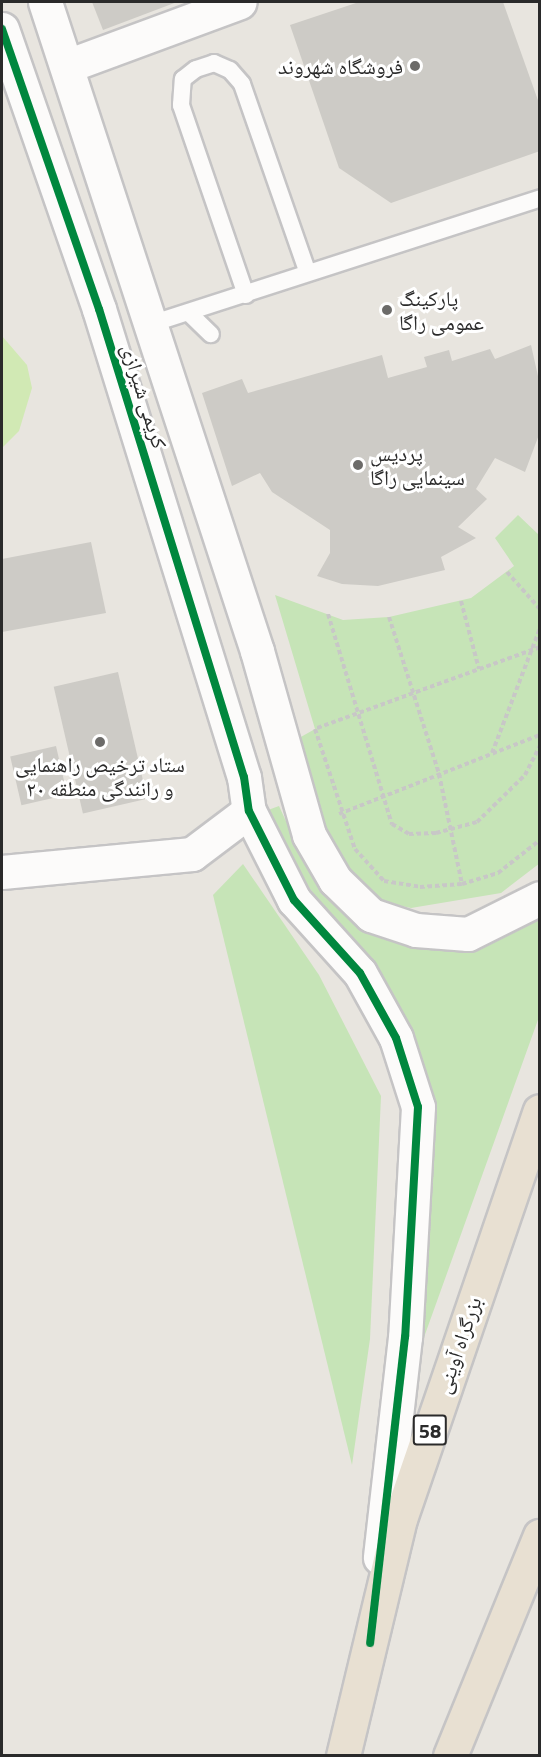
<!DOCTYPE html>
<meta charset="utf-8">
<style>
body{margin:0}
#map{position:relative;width:541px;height:1757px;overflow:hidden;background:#e8e5df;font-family:"Titillium Web","Noto Naskh Arabic",sans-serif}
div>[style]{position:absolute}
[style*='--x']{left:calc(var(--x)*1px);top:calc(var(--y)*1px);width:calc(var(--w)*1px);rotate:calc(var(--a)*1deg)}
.green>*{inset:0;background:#c6e4b7}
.pitch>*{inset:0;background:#d1e9b4}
.building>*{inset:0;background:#cdcbc6;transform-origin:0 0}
.path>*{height:4px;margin-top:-2px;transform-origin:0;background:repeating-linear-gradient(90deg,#c8c7c7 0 4.5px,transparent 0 7.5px)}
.roads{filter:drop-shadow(2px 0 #c5c4c5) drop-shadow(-2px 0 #c5c4c5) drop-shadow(0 2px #c5c4c5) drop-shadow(0 -2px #c5c4c5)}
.service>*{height:16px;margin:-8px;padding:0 8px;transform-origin:8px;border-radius:8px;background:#fcfbfa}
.minor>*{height:33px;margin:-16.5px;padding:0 16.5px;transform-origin:16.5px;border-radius:16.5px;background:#fcfbfa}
.tertiary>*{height:33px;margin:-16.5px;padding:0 16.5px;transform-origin:16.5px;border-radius:16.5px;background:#fcfbfa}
.trunk>*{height:33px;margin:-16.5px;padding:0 16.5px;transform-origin:16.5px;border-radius:16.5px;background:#e8e0d2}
.cycleway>*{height:8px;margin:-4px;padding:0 4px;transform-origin:4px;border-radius:4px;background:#00873e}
.dots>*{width:16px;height:16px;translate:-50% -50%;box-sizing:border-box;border:3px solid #fff;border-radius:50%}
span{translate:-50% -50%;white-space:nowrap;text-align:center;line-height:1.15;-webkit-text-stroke:6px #fff;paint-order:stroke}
.shield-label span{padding:2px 4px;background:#fff;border:2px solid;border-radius:4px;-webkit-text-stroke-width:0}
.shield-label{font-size:20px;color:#2a2a2a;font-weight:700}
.poi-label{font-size:21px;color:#2a2a2a}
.right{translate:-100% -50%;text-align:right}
.left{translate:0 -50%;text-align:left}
.street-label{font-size:21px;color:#2a2a2a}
.frame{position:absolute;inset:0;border:3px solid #2a2a2a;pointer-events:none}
</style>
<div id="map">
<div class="green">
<i style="clip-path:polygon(518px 515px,539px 535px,540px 863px,501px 893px,411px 908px,379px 901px,334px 851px,317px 809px,299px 738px,315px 729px,275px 595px,343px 620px,389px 617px,471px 598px,514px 566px,495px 538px)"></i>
<i style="clip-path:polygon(279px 806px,308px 869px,330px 899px,375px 934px,413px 947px,448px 948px,539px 913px,539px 1017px,418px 1354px,416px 1047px,391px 994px,287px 859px,268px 810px)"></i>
<i style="clip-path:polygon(243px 864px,319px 975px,381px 1096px,370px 1339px,352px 1465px,213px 895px)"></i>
</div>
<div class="pitch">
<i style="clip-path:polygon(2px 336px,27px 365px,32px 388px,19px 431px,2px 448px)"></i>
</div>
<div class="building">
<i style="clip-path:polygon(92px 2px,177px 2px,103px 30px)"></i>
<i style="clip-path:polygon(359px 2px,503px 2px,540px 106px,540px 151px,391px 203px,339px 168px,290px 25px)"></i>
<i style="clip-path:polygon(531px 345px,540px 385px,540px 432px,525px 472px,495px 458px,476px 489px,487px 499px,458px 527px,476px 538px,441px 557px,445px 570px,378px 586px,342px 584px,317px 576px,330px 553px,330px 530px,272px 492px,260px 473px,232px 486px,202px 393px,242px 379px,248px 393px,382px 355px,388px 378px,427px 367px,424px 357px,449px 350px,452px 361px,490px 349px,495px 359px)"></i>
<i style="clip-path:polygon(91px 542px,106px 613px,2px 632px,2px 559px)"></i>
<i style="left:118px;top:672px;width:130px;height:66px;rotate:77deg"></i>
<i style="left:56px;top:746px;width:50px;height:47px;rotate:77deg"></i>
</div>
<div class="path">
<i style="--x:507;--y:572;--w:50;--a:48.3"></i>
<i style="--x:461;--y:601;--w:70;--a:75.2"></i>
<i style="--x:328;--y:614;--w:220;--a:73.1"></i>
<i style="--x:392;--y:824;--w:20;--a:30"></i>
<i style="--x:409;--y:834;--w:27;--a:-2"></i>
<i style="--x:436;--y:833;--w:42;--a:-15"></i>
<i style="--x:477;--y:822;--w:67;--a:-44.4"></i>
<i style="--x:525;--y:775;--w:33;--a:-63"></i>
<i style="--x:389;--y:617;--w:165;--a:72.3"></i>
<i style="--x:439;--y:774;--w:112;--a:78.2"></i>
<i style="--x:540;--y:647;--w:239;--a:160"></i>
<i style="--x:315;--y:729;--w:126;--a:71.6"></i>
<i style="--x:355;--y:849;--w:43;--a:47.8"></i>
<i style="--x:384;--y:881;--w:36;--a:9"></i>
<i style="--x:420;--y:887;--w:42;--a:-4.1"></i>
<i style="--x:462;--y:884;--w:38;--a:-17"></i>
<i style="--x:498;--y:873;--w:53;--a:-38.2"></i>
<i style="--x:492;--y:753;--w:134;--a:-69"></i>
<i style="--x:339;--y:814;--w:216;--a:-21.5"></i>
</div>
<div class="roads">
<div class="service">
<i style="--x:246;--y:295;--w:201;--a:-108.9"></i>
<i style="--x:181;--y:105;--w:26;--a:-86"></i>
<i style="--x:183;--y:79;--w:16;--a:-38"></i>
<i style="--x:196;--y:69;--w:19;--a:-18"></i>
<i style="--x:214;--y:63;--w:17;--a:24"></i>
<i style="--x:230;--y:70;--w:18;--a:49"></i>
<i style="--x:242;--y:84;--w:198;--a:70.8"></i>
<i style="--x:190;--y:314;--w:29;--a:44"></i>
<i style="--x:151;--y:324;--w:409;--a:-17.9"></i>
</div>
<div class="minor">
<i style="--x:67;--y:66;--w:184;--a:-20.3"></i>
<i style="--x:2;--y:872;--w:191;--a:-5.4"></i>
<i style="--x:192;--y:854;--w:71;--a:-37"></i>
</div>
<div class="tertiary">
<i style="--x:45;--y:2;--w:683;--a:71.91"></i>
<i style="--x:257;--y:651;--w:191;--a:74.2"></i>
<i style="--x:309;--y:835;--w:52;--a:60"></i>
<i style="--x:335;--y:880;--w:50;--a:44.2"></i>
<i style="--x:371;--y:915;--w:47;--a:18.4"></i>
<i style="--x:416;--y:930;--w:52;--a:4.4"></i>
<i style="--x:468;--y:934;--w:80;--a:-26.6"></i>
<i style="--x:2;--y:29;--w:296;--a:70.9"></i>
<i style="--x:99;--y:309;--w:490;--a:72.8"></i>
<i style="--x:244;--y:777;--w:34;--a:82"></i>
<i style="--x:249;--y:811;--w:100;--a:63.2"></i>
<i style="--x:294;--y:900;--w:98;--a:47.9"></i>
<i style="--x:360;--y:973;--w:74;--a:61"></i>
<i style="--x:396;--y:1038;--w:72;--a:72.3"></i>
<i style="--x:418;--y:1107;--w:230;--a:93.2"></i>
<i style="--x:405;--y:1337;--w:222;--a:96.5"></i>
</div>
<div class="trunk">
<i style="--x:343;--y:1756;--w:244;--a:-76.5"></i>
<i style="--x:400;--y:1519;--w:431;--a:-71.1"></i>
<i style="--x:450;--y:1756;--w:238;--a:-67.8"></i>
</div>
</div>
<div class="cycleway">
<i style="--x:2;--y:29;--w:296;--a:70.9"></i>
<i style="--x:99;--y:309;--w:490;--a:72.8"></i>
<i style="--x:244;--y:777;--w:34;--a:82"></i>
<i style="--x:249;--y:811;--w:100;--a:63.2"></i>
<i style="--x:294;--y:900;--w:98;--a:47.9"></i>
<i style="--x:360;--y:973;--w:74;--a:61"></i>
<i style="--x:396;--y:1038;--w:72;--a:72.3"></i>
<i style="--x:418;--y:1107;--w:230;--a:93.2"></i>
<i style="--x:405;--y:1337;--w:308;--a:96.5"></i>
</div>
<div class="dots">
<i style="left:415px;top:66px;background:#6c6b69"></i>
<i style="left:387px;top:310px;background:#6c6b69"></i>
<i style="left:358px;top:465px;background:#6c6b69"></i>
<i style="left:100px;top:742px;background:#6c6b69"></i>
</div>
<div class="shield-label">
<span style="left:430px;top:1430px">58</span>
</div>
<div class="poi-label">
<span class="right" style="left:403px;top:66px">فروشگاه شهروند</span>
<span class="left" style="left:399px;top:310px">پارکینگ<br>عمومی راگا</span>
<span class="left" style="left:370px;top:465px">پردیس<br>سینمایی راگا</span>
<span style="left:100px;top:776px">ستاد ترخیص راهنمایی<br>و رانندگی منطقه ۲۰</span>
</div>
<div class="street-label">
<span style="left:145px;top:396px;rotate:73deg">کریمی شیرازی</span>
<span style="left:458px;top:1345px;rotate:-71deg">بزرگراه آوینی</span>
</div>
<div class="frame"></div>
</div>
